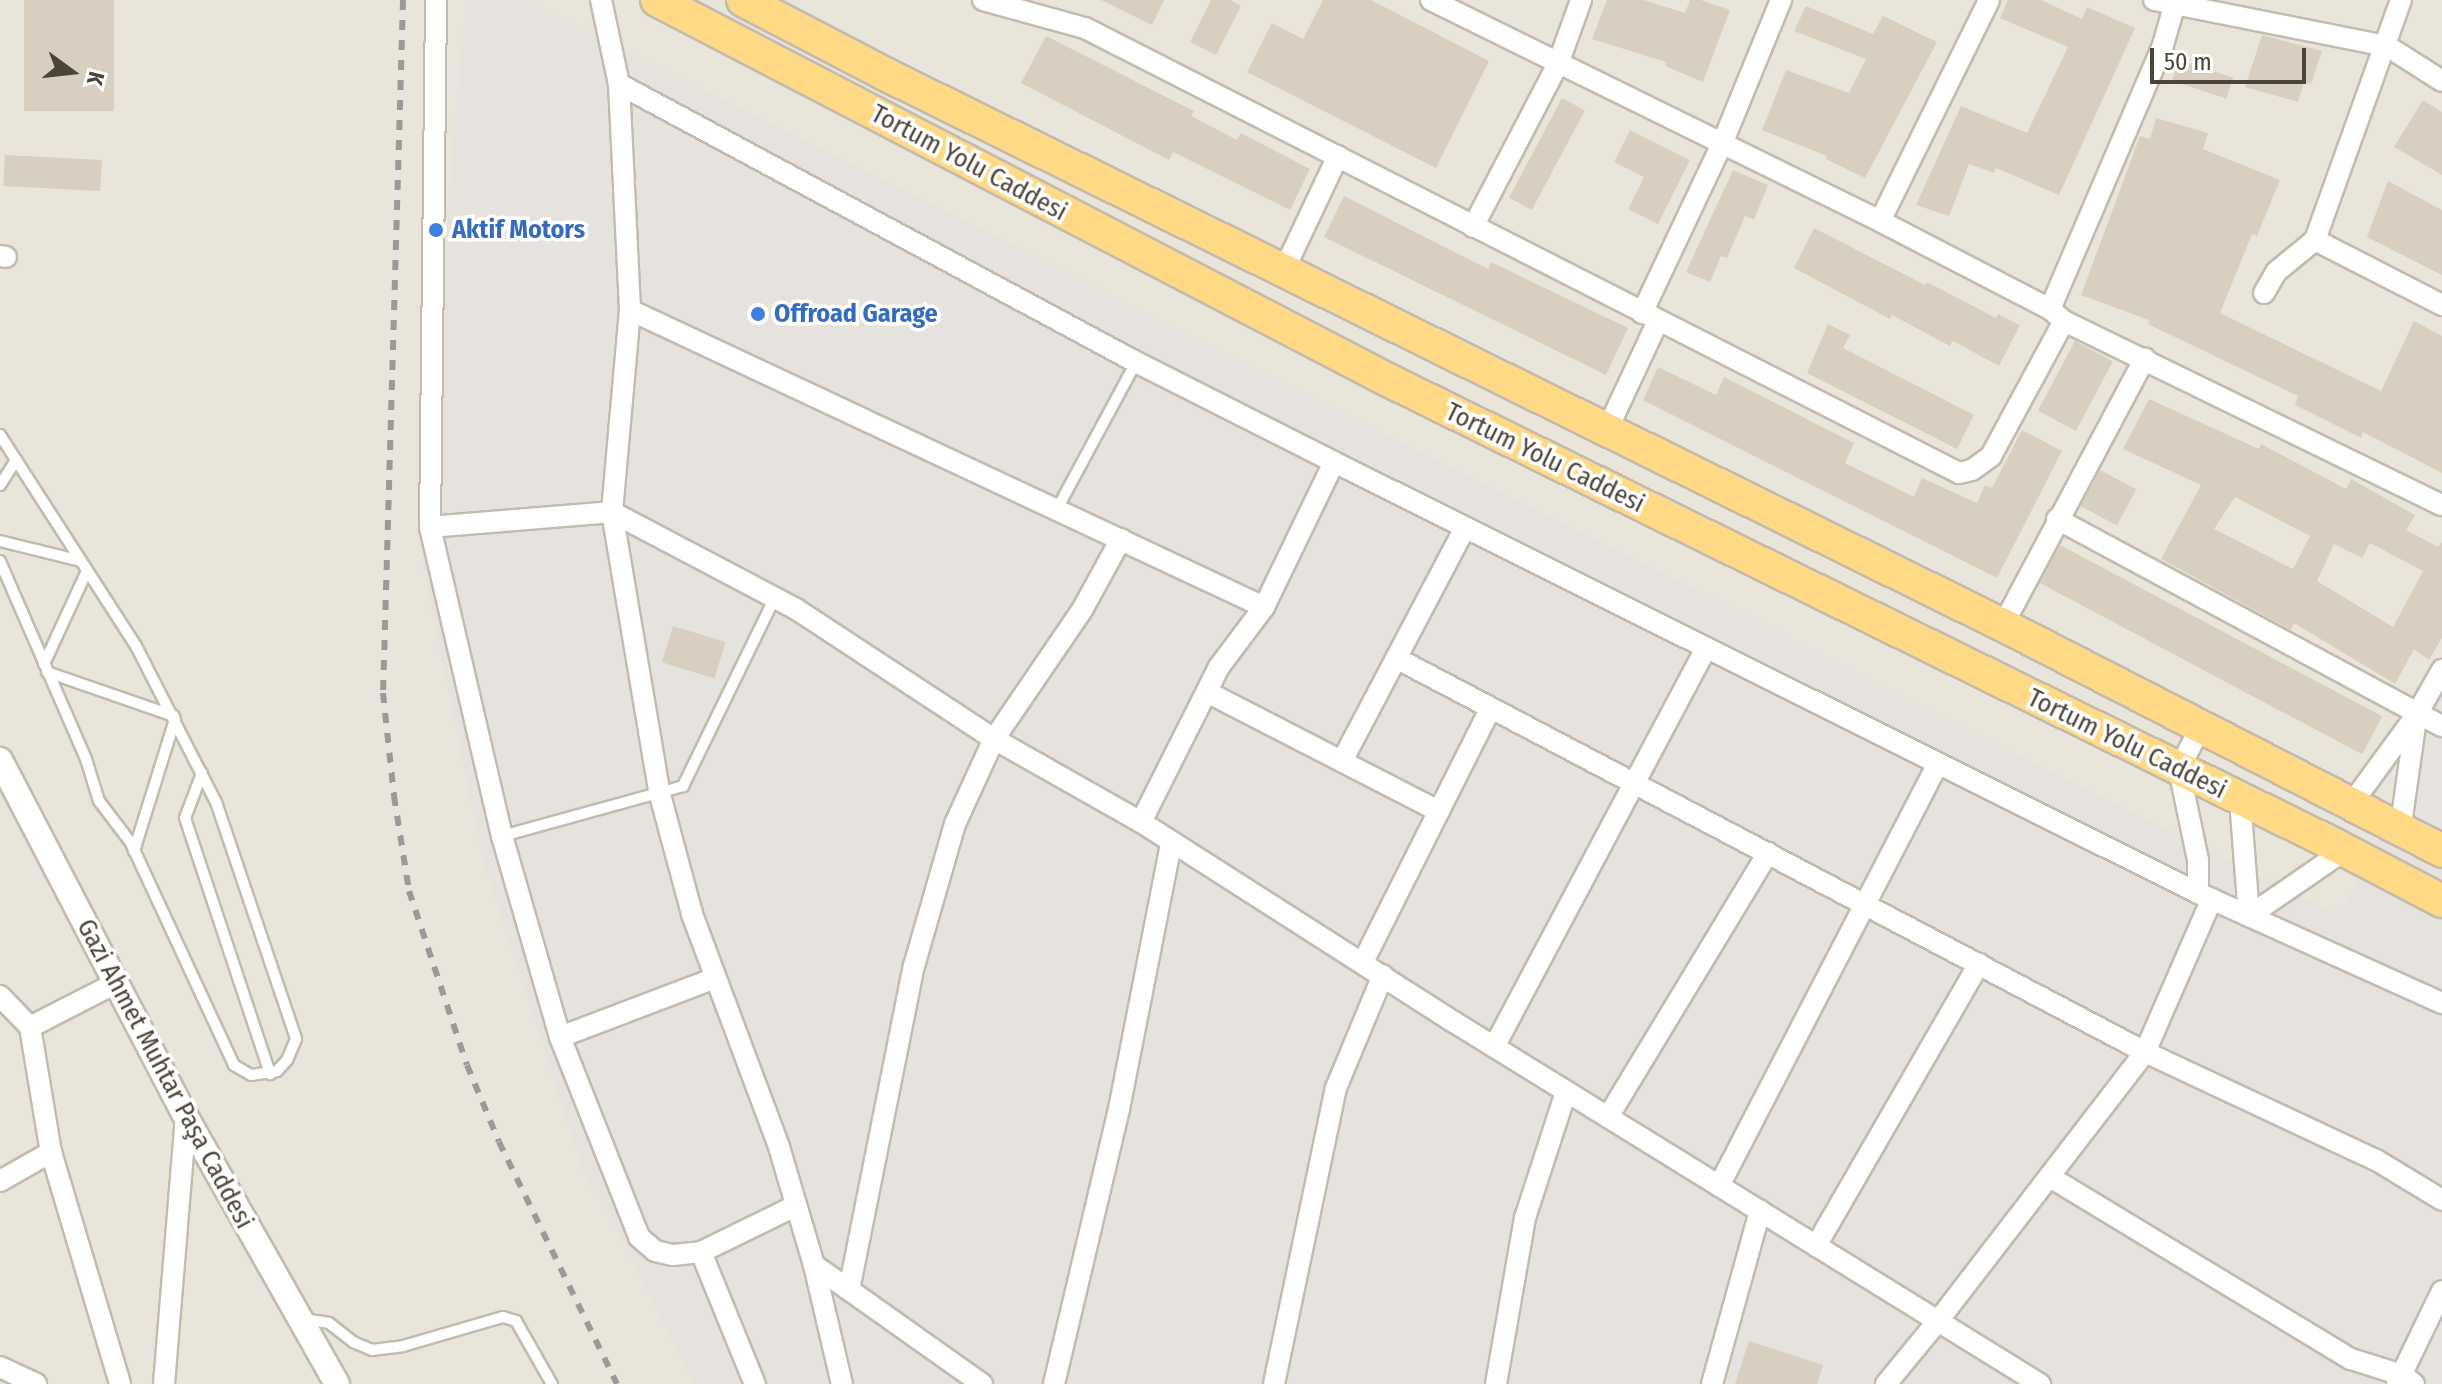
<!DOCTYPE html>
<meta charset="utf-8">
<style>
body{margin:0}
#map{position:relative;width:2442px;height:1384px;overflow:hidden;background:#f6f3ec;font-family:"Fira Sans Condensed",sans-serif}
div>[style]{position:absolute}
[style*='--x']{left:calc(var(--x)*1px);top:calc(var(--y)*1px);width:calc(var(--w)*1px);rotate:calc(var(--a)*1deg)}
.residential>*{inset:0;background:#eae5da;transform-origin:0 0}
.industrial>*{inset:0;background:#e6e2dd}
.building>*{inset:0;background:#d8cfc1;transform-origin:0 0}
.roads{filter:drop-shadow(2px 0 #c2bbae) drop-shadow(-2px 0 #c2bbae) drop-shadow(0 2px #c2bbae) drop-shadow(0 -2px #c2bbae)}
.service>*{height:10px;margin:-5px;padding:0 5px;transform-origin:5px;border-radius:5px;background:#fff}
.minor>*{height:20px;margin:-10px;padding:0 10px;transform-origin:10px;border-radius:10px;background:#fff}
.tertiary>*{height:24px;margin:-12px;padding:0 12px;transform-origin:12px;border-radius:12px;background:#fff}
.trunk>*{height:32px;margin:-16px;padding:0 16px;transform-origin:16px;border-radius:16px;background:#ffd985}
.rail>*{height:6px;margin-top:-3px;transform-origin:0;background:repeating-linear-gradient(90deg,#9a9a9a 0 10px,transparent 0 20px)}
.dots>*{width:22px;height:22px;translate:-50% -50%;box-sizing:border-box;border:4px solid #fff;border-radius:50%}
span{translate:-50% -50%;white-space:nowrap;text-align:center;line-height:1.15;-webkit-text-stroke:7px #fff;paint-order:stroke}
.street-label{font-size:26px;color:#4b4439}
.shop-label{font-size:26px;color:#366cbe;font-weight:700}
.left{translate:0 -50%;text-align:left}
.north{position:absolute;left:32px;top:32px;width:80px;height:80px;-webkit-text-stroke:6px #fff;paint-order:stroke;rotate:105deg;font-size:22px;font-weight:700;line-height:32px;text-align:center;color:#4b4439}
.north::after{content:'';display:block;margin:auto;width:28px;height:36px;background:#4b4439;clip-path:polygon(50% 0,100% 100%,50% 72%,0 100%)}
.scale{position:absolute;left:2150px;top:48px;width:156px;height:36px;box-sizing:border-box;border:4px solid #4b4439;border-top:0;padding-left:10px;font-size:24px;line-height:28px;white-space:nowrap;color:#4b4439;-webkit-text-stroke:6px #fff;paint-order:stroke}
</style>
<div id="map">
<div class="residential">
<i style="left:0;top:0;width:2442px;height:1384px"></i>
</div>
<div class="industrial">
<i style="clip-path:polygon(466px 0,528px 0,2340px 917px,2387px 825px,2417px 714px,2442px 670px,2442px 1384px,695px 1384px,581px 1164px,482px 856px,419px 545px)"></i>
</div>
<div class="building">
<i style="left:24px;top:0;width:90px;height:111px"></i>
<i style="clip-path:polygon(1101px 0,1164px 0,1152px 25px)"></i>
<i style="clip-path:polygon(1211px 0,1230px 0,1241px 6px,1216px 55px,1190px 42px)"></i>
<i style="clip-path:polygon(1323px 0,1371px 0,1489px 61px,1436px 168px,1247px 72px,1272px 23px,1303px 39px)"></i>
<i style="clip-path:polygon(1607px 0,1644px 0,1685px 13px,1690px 0,1701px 0,1730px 10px,1703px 82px,1665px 66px,1666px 62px,1592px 39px)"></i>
<i style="clip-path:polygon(2008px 0,2041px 0,2082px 19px,2087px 7px,2135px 28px,2059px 195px,1996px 168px,1994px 173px,1969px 164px,1949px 216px,1916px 205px,1961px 106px,2027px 133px,2068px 47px,2000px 18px)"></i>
<i style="clip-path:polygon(1806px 6px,1873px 34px,1883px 16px,1937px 42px,1865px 178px,1826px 159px,1827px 156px,1762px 130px,1786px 70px,1849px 93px,1866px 59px,1794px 31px)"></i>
<i style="clip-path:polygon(2262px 35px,2322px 51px,2311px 84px,2304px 82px,2298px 102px,2245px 87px)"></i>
<i style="clip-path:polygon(1046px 36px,1194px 111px,1191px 116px,1237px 140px,1241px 133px,1310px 169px,1290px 210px,1173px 152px,1169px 160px,1021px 83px)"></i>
<i style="left:2179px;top:60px;width:57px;height:22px;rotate:18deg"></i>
<i style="left:1562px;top:98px;width:26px;height:113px;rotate:28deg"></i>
<i style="clip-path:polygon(2423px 100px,2442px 112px,2442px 175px,2394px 147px)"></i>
<i style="clip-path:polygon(2156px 118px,2208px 133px,2203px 149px,2280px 180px,2257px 236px,2252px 234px,2220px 313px,2381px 391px,2414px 321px,2442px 336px,2442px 473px,2363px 432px,2361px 438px,2295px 405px,2298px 396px,2148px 324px,2149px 320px,2081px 295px,2140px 136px,2150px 139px)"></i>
<i style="clip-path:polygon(1630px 130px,1690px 160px,1658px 224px,1628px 209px,1644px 177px,1614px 162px)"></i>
<i style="left:5px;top:155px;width:97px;height:31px;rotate:3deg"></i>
<i style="clip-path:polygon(1733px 170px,1768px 185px,1754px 220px,1745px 216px,1727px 258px,1721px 256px,1710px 282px,1686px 272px)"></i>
<i style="clip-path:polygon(2388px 181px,2442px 210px,2442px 275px,2367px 237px)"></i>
<i style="clip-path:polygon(1344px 196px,1488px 269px,1491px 262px,1628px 328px,1606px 375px,1324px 237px)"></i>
<i style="clip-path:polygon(1814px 228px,1925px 285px,1927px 282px,1996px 318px,1998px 314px,2020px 325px,1999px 366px,1953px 341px,1950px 346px,1892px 315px,1890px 319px,1794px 268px)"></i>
<i style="clip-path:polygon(1828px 324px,1850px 335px,1843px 348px,1974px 415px,1957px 449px,1807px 373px)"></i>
<i style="left:2075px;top:341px;width:43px;height:79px;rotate:28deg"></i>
<i style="clip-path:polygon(1658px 367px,1716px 395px,1724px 377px,1854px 443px,1845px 463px,1914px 497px,1922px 478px,1977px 503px,1985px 485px,1992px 488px,2022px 430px,2062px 451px,1997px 578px,1643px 400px)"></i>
<i style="clip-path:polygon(evenodd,2149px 399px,2259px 449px,2261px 444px,2346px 489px,2351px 479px,2415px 515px,2406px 530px,2438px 547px,2442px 542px,2442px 638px,2429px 660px,2414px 649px,2395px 684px,2294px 623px,2291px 630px,2161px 559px,2201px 485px,2123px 449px,2149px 399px,2235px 497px,2310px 536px,2293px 569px,2214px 529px,2235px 497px,2149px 399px,2370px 543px,2423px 571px,2393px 627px,2317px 581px,2334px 544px,2362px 558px,2370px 543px)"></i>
<i style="left:2100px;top:470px;width:41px;height:41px;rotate:28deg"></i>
<i style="left:2060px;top:545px;width:365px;height:43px;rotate:28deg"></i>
<i style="left:673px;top:626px;width:55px;height:38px;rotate:17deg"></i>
<i style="clip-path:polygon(1749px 1341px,1823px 1365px,1817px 1384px,1735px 1384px)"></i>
</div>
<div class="roads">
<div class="service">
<i style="--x:0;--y:435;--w:251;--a:57.2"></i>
<i style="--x:136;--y:646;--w:175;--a:62.9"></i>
<i style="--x:216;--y:802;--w:250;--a:71.3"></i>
<i style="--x:296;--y:1039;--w:23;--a:113"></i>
<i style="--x:287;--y:1060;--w:15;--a:132"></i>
<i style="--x:277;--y:1071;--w:26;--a:171"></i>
<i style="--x:251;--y:1075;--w:20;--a:-150"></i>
<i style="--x:234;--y:1065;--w:245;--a:-114.9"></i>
<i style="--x:131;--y:843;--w:53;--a:-127.3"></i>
<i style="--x:99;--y:801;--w:44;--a:-107.2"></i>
<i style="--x:86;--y:759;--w:216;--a:-113.5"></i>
<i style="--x:0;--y:485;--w:30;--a:-57"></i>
<i style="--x:1057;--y:509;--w:167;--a:-61.7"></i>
<i style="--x:0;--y:541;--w:83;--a:13.9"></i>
<i style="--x:44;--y:664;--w:102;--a:-65.2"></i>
<i style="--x:47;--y:672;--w:134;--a:19.1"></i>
<i style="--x:202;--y:773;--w:48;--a:110.7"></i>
<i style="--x:185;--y:818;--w:270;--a:71.6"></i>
<i style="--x:502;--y:836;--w:188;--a:-15.4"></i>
<i style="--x:683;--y:786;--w:210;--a:-64"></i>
<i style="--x:134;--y:851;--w:138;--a:-72.7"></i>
<i style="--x:302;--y:1319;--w:27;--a:8"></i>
<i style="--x:329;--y:1323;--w:31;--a:38"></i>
<i style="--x:353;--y:1342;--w:21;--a:23"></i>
<i style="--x:372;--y:1350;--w:31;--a:-7"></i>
<i style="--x:403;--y:1346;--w:104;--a:-16.2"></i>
<i style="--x:503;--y:1317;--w:14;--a:17"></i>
<i style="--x:516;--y:1321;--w:73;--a:60.3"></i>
</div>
<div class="minor">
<i style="--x:436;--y:0;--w:527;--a:90.65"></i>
<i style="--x:430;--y:527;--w:317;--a:76.9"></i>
<i style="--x:502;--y:836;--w:209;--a:73.9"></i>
<i style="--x:560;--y:1037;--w:215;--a:68.4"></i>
<i style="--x:639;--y:1237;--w:21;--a:41"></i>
<i style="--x:655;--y:1251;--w:18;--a:13"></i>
<i style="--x:673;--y:1255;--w:28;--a:-6"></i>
<i style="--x:701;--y:1252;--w:143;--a:67.8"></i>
<i style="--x:601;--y:0;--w:86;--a:77.9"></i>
<i style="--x:619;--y:84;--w:226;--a:87.2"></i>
<i style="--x:630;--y:310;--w:203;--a:95.1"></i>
<i style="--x:612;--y:512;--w:287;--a:80.4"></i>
<i style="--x:660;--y:795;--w:123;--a:74.9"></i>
<i style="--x:692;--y:914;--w:249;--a:69.5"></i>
<i style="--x:779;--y:1147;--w:123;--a:73.5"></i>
<i style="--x:814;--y:1265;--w:122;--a:76.8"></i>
<i style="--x:983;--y:0;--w:106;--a:15.4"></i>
<i style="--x:1085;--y:28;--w:981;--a:26.98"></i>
<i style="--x:1959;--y:473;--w:13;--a:-13"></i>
<i style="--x:1972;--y:470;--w:24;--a:-36"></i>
<i style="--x:1991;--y:456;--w:153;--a:-61.6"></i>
<i style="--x:1431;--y:0;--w:500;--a:26.21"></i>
<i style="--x:1880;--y:221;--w:191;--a:27.4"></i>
<i style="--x:2050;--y:309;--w:18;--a:41"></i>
<i style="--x:2064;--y:321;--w:420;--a:26"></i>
<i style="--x:2154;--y:0;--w:237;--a:11.2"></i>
<i style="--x:2387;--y:46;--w:65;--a:32.5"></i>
<i style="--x:619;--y:84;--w:587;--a:28.27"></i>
<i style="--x:1136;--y:362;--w:222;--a:26.8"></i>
<i style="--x:1334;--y:462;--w:966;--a:26.51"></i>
<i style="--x:2198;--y:893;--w:268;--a:24.3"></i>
<i style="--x:1880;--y:221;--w:246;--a:-63.7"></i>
<i style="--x:1473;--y:227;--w:184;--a:-62.5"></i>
<i style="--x:1558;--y:64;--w:68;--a:-70.2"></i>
<i style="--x:2315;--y:240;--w:143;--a:27.1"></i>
<i style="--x:0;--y:256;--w:6;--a:9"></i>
<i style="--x:1284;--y:270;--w:126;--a:-64.7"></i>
<i style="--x:2264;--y:293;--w:24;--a:-60"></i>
<i style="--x:2276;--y:272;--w:50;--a:-39.4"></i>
<i style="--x:2315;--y:240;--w:255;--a:-70.3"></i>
<i style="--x:2050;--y:309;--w:287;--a:-66.8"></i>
<i style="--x:2163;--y:45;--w:47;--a:-73.9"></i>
<i style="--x:630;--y:310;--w:700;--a:25.1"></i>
<i style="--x:1642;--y:313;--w:187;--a:-64.7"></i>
<i style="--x:1722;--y:144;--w:156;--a:-67.7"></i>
<i style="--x:1607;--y:430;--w:120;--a:-64.9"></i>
<i style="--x:2057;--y:519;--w:437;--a:28.3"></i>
<i style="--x:430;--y:527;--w:183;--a:-4.7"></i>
<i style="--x:612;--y:512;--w:208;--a:27.8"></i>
<i style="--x:796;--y:609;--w:237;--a:33.3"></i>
<i style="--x:994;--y:739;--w:169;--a:29.5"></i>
<i style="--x:1141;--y:822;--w:371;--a:32.6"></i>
<i style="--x:1454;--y:1022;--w:689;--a:31.71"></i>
<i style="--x:2003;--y:625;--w:302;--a:-62"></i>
<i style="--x:1396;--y:658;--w:846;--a:27.75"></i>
<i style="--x:2145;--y:1052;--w:255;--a:25.1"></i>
<i style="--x:2376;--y:1160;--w:77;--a:31.2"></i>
<i style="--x:1207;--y:692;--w:261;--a:27.2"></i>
<i style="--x:1342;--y:761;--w:263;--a:-62.2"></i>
<i style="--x:2240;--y:799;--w:117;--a:85.6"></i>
<i style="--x:2249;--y:916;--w:116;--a:-34.5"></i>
<i style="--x:2350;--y:806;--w:114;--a:-53.9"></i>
<i style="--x:2417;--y:714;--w:51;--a:-60.4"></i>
<i style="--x:1141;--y:822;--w:174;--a:-63.3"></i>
<i style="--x:1219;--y:667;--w:75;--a:-53.1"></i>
<i style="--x:1264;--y:607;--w:161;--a:-64.2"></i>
<i style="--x:2400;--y:831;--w:114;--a:-81.9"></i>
<i style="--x:2198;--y:893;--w:33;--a:-90"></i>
<i style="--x:2198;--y:860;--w:93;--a:-101.8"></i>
<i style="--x:2179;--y:769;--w:46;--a:-62.9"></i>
<i style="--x:1363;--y:962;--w:284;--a:-63.3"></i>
<i style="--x:0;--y:996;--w:43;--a:45.9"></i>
<i style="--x:30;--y:1027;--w:127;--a:80.5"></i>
<i style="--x:51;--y:1152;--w:242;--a:73.4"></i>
<i style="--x:30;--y:1027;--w:94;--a:-27.1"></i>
<i style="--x:560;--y:1037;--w:166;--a:-20.8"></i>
<i style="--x:1494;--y:1047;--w:452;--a:-62"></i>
<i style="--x:1608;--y:1117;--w:309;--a:-58.8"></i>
<i style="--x:2050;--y:1177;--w:352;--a:31.2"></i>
<i style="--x:2351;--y:1359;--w:53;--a:17.4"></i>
<i style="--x:2402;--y:1375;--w:15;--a:37"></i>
<i style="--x:0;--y:1181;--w:59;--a:-29.6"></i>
<i style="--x:1719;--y:1186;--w:476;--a:-62.6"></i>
<i style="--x:1816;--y:1246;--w:326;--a:-60"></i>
<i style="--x:701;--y:1252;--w:105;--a:-26.1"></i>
<i style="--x:814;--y:1265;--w:206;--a:35.3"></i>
<i style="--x:849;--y:1290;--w:330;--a:-78.7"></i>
<i style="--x:914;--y:966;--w:148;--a:-73.9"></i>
<i style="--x:955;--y:824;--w:94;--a:-65.4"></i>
<i style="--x:994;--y:739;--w:156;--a:-55.7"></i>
<i style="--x:1082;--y:610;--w:81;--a:-61.2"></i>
<i style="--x:0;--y:1367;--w:40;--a:25"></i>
<i style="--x:164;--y:1384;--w:268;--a:-85.3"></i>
<i style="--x:1054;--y:1384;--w:283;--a:-76.7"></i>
<i style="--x:1119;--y:1109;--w:270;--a:-78.9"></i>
<i style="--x:1274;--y:1384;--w:302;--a:-78.2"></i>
<i style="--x:1336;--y:1088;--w:122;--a:-67.4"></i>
<i style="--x:1496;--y:1384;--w:169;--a:-80.1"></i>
<i style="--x:1525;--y:1218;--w:133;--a:-72"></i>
<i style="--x:1712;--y:1384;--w:180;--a:-74.5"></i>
<i style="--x:1886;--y:1384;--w:82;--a:-50.5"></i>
<i style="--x:1938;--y:1321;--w:339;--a:-52.4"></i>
<i style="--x:2145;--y:1052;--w:167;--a:-66.4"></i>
<i style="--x:2397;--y:1384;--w:103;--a:-64.2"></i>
</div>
<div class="tertiary">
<i style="--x:0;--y:760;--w:403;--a:62.5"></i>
<i style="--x:186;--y:1117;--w:307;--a:60.5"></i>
</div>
<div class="trunk">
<i style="--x:657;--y:0;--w:824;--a:27.47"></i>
<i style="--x:1388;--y:380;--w:1055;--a:26.15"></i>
<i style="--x:2335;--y:845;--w:121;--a:27.6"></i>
<i style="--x:743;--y:0;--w:160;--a:27.5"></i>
<i style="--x:885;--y:74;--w:1246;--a:26.24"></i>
<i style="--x:2003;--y:625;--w:494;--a:27.2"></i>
</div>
</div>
<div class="rail">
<i style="--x:403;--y:0;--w:693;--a:91.65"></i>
<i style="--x:383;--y:693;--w:104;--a:83.9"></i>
<i style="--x:394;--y:796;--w:96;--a:81"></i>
<i style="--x:409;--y:891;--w:183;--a:71.6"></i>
<i style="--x:467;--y:1065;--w:83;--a:67.4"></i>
<i style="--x:499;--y:1142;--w:269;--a:64"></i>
</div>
<div class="dots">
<i style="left:436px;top:230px;background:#3f7fe0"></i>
<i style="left:758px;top:314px;background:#3f7fe0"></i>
</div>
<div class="street-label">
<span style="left:969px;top:163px;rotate:28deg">Tortum Yolu Caddesi</span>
<span style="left:1545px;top:458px;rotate:26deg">Tortum Yolu Caddesi</span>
<span style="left:2127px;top:744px;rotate:26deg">Tortum Yolu Caddesi</span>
<span style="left:165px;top:1074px;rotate:62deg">Gazi Ahmet Muhtar Paşa Caddesi</span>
</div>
<div class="shop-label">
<span class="left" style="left:452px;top:230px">Aktif Motors</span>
<span class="left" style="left:774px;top:314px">Offroad Garage</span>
</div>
<div class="north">K</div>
<div class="scale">50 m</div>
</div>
